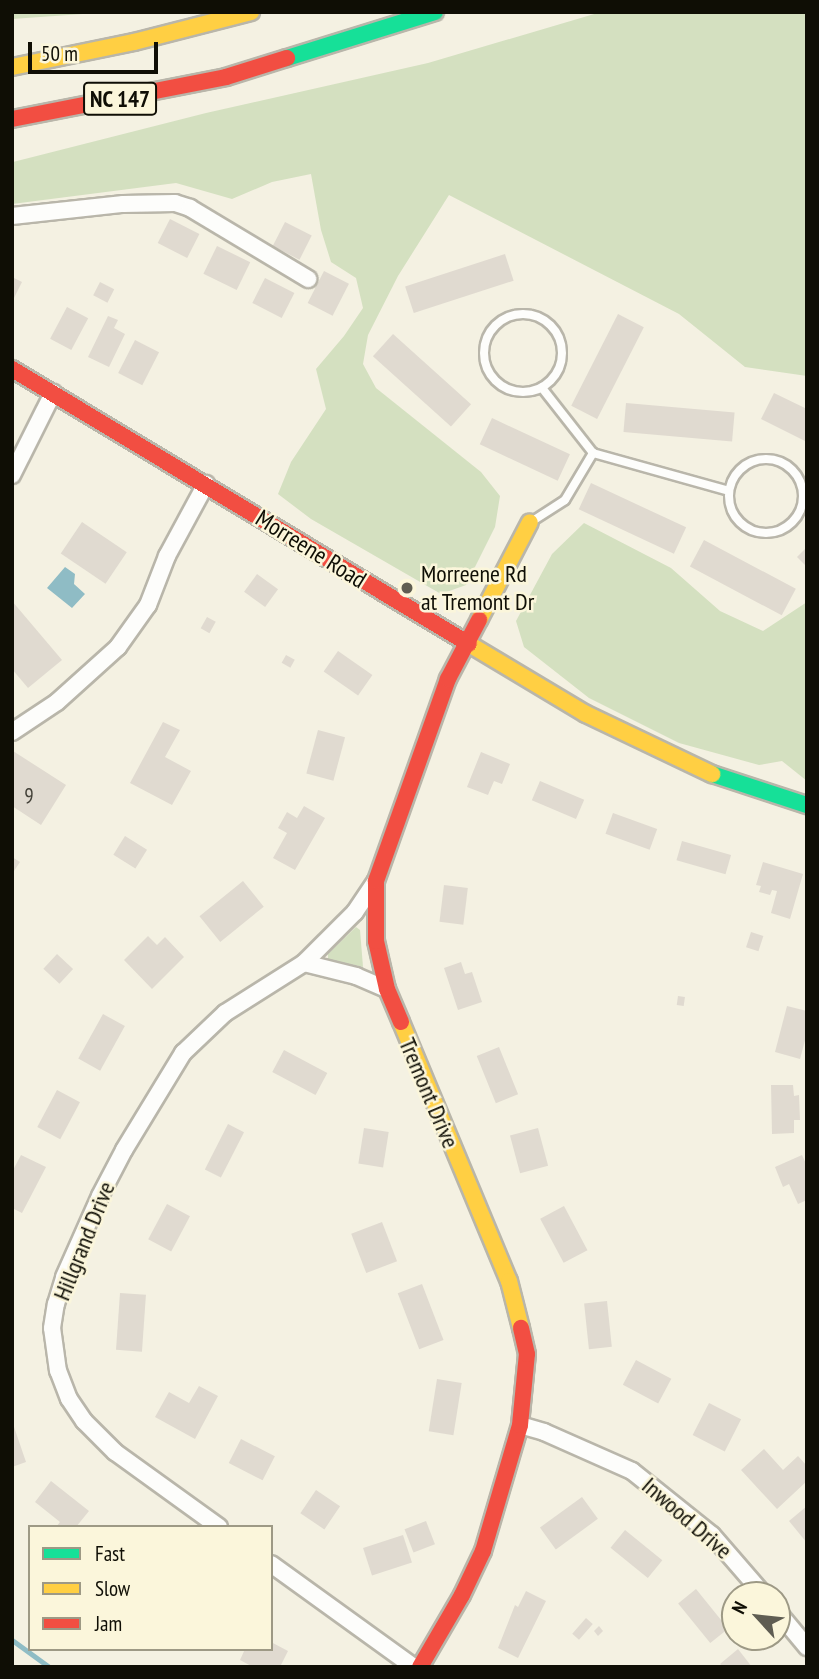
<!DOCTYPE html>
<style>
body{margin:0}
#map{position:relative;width:819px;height:1679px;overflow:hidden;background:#f4f1e2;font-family:"PT Sans Narrow",sans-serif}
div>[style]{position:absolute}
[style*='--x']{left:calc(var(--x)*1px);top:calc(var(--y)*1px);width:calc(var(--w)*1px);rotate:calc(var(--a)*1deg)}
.green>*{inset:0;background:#d4e0c0}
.water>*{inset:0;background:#8fbcc5}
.stream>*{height:5px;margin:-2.5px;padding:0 2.5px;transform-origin:2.5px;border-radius:2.5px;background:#8fbcc5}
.building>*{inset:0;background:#e0dad0;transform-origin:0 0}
.roads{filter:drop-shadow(2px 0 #b9b6aa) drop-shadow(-2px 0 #b9b6aa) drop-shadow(0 2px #b9b6aa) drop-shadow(0 -2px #b9b6aa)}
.lane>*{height:8px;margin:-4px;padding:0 4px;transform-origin:4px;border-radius:4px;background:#fdfdfb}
.lane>.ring{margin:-4px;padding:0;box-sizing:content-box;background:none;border:8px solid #fdfdfb;border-radius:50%}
.street>*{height:16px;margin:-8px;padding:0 8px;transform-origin:8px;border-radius:8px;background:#fdfdfb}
.fast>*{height:16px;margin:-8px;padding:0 8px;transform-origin:8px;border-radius:8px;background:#16e098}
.slow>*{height:16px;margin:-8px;padding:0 8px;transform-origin:8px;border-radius:8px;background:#ffcf43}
.jam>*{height:16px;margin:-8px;padding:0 8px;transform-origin:8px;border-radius:8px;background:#f24e42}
.dots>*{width:19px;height:19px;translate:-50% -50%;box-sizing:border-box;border:4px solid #fbf6db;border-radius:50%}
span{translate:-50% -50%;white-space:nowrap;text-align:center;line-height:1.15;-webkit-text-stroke:5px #fbf6db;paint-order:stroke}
.number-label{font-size:21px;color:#444239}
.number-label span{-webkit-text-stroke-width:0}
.shield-label span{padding:2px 5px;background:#fbf6db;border:2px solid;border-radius:5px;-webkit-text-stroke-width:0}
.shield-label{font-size:23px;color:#0f0e05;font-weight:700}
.street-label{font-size:24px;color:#0f0e05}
.poi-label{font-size:24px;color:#0f0e05}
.left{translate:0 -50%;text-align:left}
.frame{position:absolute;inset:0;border:14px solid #0f0e05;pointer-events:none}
.legend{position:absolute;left:28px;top:1525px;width:245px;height:126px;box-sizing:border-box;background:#fbf6db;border:2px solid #9d9985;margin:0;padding:9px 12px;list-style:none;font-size:21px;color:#0f0e05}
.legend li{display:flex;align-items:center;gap:14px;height:35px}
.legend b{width:35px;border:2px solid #9d9985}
.north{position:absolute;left:721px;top:1581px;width:70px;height:70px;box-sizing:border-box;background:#fbf6db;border:2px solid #9d9985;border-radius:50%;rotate:297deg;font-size:19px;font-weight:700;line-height:28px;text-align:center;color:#0f0e05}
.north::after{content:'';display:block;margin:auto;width:24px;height:32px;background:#5f5d52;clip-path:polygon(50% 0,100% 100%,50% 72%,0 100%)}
.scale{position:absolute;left:28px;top:42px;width:130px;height:32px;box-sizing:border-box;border:4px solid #0f0e05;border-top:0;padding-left:9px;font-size:21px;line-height:24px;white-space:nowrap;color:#0f0e05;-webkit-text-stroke:5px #fbf6db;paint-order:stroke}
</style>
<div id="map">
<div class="green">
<i style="clip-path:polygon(12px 12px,111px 12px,12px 19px)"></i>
<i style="clip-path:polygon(601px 12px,807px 12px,807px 376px,745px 367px,679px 314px,449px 195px,398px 276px,368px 335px,363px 364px,376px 388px,481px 472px,500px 496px,495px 527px,466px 585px,441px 594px,311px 519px,278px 494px,291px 462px,326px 409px,316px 369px,344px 336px,363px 308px,356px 278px,331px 262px,321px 230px,311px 174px,272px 182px,232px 199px,176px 183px,12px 204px,13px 162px,206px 113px,428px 63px)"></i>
<i style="clip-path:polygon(584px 523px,671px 568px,720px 611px,763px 631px,807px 602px,807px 781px,782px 761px,759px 765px,679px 743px,589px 698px,524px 647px,516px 621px,552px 554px)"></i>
<i style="clip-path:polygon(356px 927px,360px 930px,363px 967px,328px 959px,328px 954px)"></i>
</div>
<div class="water">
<i style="clip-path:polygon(65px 567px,75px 574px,74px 584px,85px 594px,72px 608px,47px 588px)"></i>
</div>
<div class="stream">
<i style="--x:12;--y:1640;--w:46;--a:36.1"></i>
</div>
<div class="building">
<i style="left:170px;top:219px;width:33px;height:27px;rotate:27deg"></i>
<i style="left:285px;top:222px;width:30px;height:27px;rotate:27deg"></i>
<i style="left:217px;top:246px;width:37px;height:31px;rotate:26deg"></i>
<i style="left:505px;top:254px;width:28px;height:105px;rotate:72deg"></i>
<i style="left:324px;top:271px;width:28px;height:36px;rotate:27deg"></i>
<i style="clip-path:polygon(12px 277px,22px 282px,12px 302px)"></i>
<i style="left:265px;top:278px;width:33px;height:28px;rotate:27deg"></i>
<i style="left:100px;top:282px;width:16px;height:15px;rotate:27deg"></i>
<i style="left:67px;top:307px;width:24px;height:36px;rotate:28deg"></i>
<i style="left:618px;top:314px;width:29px;height:103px;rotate:27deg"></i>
<i style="clip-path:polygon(108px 316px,118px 320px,114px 328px,125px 334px,109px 367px,88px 357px)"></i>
<i style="left:393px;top:334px;width:105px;height:30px;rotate:42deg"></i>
<i style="left:135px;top:340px;width:27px;height:37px;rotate:27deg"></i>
<i style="clip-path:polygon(774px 393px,807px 409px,807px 442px,761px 419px)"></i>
<i style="left:626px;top:403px;width:109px;height:29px;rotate:5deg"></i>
<i style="left:492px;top:418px;width:86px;height:29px;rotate:25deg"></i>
<i style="left:591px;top:483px;width:105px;height:29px;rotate:25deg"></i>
<i style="left:82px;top:522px;width:54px;height:38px;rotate:34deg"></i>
<i style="left:704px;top:540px;width:104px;height:30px;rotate:28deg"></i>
<i style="clip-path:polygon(807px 547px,807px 567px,797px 557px)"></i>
<i style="left:257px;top:574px;width:26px;height:22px;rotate:36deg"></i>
<i style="clip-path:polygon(12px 601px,62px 660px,28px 688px,12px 669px)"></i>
<i style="left:207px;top:617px;width:10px;height:13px;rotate:29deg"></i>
<i style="left:338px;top:651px;width:42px;height:25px;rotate:35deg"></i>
<i style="left:286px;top:655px;width:10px;height:9px;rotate:29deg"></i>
<i style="clip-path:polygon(163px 722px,180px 730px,165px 757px,191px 771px,172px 805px,130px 783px)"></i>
<i style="left:318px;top:730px;width:28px;height:45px;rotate:15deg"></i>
<i style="clip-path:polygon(13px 751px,66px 785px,41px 825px,12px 806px)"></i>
<i style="clip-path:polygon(481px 752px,510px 764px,502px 784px,494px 781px,488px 795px,467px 787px)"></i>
<i style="left:540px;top:781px;width:48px;height:21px;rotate:23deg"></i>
<i style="clip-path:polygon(304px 806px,325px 818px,295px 870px,273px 858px,287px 833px,278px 828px,287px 812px,297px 818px)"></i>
<i style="left:613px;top:813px;width:47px;height:22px;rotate:20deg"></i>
<i style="left:125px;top:836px;width:26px;height:22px;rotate:32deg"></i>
<i style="left:682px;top:841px;width:51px;height:20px;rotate:16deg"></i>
<i style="clip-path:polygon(12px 857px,20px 862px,12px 874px)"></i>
<i style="clip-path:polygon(763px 862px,803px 874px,790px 919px,771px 913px,777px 891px,772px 890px,770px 895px,759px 892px,761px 886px,756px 885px)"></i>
<i style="left:243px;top:881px;width:33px;height:56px;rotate:51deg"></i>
<i style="left:444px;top:885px;width:24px;height:37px;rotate:7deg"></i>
<i style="left:751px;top:932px;width:13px;height:16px;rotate:18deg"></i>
<i style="clip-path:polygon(148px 936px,157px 945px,165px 937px,184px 957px,152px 989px,124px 960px)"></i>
<i style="left:57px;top:954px;width:22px;height:20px;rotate:43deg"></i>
<i style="clip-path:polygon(461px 962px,465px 974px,472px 972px,482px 1002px,458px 1010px,444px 968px)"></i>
<i style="left:678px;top:996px;width:7px;height:9px;rotate:8deg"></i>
<i style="clip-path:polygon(787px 1006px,807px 1011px,807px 1033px,800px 1059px,775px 1052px)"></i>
<i style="left:103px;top:1014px;width:25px;height:51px;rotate:29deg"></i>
<i style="left:499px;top:1047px;width:51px;height:24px;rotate:68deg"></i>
<i style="left:284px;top:1050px;width:49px;height:25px;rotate:28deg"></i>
<i style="clip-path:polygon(771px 1085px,793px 1085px,794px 1096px,799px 1095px,800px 1120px,794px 1120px,794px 1133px,772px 1134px)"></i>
<i style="left:57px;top:1090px;width:26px;height:42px;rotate:28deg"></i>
<i style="left:228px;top:1124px;width:18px;height:51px;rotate:27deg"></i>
<i style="left:364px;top:1128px;width:25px;height:36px;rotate:9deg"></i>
<i style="left:538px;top:1128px;width:39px;height:29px;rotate:75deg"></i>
<i style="clip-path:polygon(21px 1155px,46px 1167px,22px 1213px,12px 1208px,12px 1172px)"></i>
<i style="clip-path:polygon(802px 1155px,807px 1166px,807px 1200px,798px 1204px,789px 1184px,783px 1187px,775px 1167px)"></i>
<i style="left:167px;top:1204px;width:26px;height:40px;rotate:28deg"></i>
<i style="left:564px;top:1206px;width:50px;height:27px;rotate:62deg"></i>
<i style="left:382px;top:1222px;width:42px;height:33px;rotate:69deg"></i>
<i style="left:422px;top:1284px;width:60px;height:26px;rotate:69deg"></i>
<i style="left:120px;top:1293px;width:26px;height:57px;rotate:4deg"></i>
<i style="left:607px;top:1301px;width:46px;height:23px;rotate:84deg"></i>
<i style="left:636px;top:1360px;width:40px;height:28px;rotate:28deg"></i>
<i style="left:437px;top:1379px;width:25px;height:53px;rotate:9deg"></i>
<i style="clip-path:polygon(199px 1386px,218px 1396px,195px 1439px,155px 1417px,169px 1392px,189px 1403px)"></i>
<i style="left:709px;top:1403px;width:36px;height:36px;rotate:27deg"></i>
<i style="clip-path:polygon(12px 1421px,26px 1462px,12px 1467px)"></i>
<i style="left:241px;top:1439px;width:38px;height:27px;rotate:27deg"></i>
<i style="clip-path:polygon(764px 1449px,783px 1470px,798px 1456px,807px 1466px,807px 1481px,777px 1509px,741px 1470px)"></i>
<i style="clip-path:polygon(51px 1481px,89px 1511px,76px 1527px,56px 1527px,60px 1522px,35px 1502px)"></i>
<i style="left:316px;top:1490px;width:29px;height:28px;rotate:34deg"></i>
<i style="left:582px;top:1497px;width:27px;height:52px;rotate:54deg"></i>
<i style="clip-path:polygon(807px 1506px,807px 1543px,789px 1521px)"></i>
<i style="left:426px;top:1521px;width:25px;height:23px;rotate:69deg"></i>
<i style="left:625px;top:1530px;width:48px;height:23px;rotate:39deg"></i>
<i style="left:403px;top:1535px;width:29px;height:42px;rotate:72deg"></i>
<i style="left:696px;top:1589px;width:51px;height:23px;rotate:51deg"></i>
<i style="clip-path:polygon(526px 1591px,546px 1601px,518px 1658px,498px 1648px,515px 1605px,518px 1607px)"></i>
<i style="left:586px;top:1618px;width:9px;height:21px;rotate:41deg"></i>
<i style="clip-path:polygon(599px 1626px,603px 1631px,598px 1636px,594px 1631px)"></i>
<i style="clip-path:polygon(271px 1642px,288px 1651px,280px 1667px,253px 1667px,240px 1660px,245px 1649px,271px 1649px)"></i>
<i style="clip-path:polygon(738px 1649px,752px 1667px,723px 1667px,720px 1664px)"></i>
</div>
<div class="roads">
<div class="lane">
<i class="ring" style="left:484px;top:314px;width:70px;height:70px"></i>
<i style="--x:593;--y:453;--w:141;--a:15.6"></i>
<i class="ring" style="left:729px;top:459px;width:66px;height:66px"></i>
<i style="--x:531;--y:522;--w:40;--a:-32.9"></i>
<i style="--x:565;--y:500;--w:55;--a:-59.2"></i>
<i style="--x:593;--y:453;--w:83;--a:-128.1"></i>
</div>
<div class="street">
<i style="--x:12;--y:216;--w:112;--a:-6.2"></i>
<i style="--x:123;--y:204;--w:52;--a:-1.1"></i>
<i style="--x:175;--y:203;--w:16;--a:18"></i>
<i style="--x:190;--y:208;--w:138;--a:31"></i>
<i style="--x:12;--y:475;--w:92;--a:-63.4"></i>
<i style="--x:12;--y:732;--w:54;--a:-33.7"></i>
<i style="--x:57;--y:702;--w:82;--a:-42"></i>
<i style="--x:118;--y:647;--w:52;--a:-54.5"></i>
<i style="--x:148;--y:605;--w:53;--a:-68.8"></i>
<i style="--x:167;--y:556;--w:82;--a:-61.6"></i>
<i style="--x:304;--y:963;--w:54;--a:14"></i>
<i style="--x:356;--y:976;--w:34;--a:23"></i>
<i style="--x:520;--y:1425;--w:25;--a:16"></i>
<i style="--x:544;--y:1432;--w:96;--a:23.9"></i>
<i style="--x:632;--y:1471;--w:102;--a:38.7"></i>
<i style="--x:712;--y:1535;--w:79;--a:49.1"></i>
<i style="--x:219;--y:1527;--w:128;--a:-144.2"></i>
<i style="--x:115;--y:1452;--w:44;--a:-135"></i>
<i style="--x:84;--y:1421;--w:27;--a:-124"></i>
<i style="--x:69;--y:1399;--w:30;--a:-111"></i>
<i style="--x:58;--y:1371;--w:43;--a:-97.9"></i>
<i style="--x:52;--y:1328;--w:24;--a:-81"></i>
<i style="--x:56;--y:1304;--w:28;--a:-73"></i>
<i style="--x:64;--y:1277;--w:89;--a:-66"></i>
<i style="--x:100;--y:1196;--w:52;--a:-62.4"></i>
<i style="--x:124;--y:1150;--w:114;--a:-58.7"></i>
<i style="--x:183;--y:1053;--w:58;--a:-43.6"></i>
<i style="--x:225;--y:1013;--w:93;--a:-32.3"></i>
<i style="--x:304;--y:963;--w:72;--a:-45"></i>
<i style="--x:355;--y:912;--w:37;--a:-56"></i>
<i style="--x:271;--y:1564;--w:176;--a:35.8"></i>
<i style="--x:777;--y:1611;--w:47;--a:50.2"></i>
</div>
<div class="fast">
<i style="--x:287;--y:58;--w:155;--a:-17.3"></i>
<i style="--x:712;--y:774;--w:100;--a:18.1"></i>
</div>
<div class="slow">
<i style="--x:12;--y:67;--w:125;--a:-11.6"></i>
<i style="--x:134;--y:42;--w:121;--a:-14.4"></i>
<i style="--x:479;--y:620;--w:110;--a:-62.5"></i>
<i style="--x:469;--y:644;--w:136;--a:30.9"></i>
<i style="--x:586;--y:714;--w:140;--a:25.5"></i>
<i style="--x:401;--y:1022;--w:281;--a:67.4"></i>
<i style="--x:509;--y:1281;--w:49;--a:75.7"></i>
</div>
<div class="jam">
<i style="--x:12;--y:119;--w:218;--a:-11.1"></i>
<i style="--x:226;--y:77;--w:64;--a:-17.3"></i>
<i style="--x:12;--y:369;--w:533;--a:31.04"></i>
<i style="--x:401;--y:1022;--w:36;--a:-113"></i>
<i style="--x:387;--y:989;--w:49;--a:-102.9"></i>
<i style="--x:376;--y:941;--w:60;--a:-90"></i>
<i style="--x:376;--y:881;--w:214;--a:-70.4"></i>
<i style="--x:448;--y:679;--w:67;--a:-62.3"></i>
<i style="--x:420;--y:1667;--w:83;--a:-59.7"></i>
<i style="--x:462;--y:1595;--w:49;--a:-64.5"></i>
<i style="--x:483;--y:1551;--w:131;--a:-73.6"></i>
<i style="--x:520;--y:1425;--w:71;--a:-84.4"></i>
<i style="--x:527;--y:1354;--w:27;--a:-103"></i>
</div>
</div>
<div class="dots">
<i style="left:407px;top:588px;background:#5f5d52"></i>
</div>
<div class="number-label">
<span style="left:29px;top:796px">9</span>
</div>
<div class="shield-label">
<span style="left:120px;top:99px">NC 147</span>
</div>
<div class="street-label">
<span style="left:311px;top:549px;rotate:32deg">Morreene Road</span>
<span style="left:429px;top:1093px;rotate:67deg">Tremont Drive</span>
<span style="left:84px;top:1241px;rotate:-68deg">Hillgrand Drive</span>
<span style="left:687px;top:1518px;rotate:41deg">Inwood Drive</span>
</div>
<div class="poi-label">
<span class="left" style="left:421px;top:588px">Morreene Rd<br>at Tremont Dr</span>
</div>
<div class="frame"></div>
<ul class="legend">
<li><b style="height:9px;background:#16e098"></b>Fast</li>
<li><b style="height:9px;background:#ffcf43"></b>Slow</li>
<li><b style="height:9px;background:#f24e42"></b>Jam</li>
</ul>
<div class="north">N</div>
<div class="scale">50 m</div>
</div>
